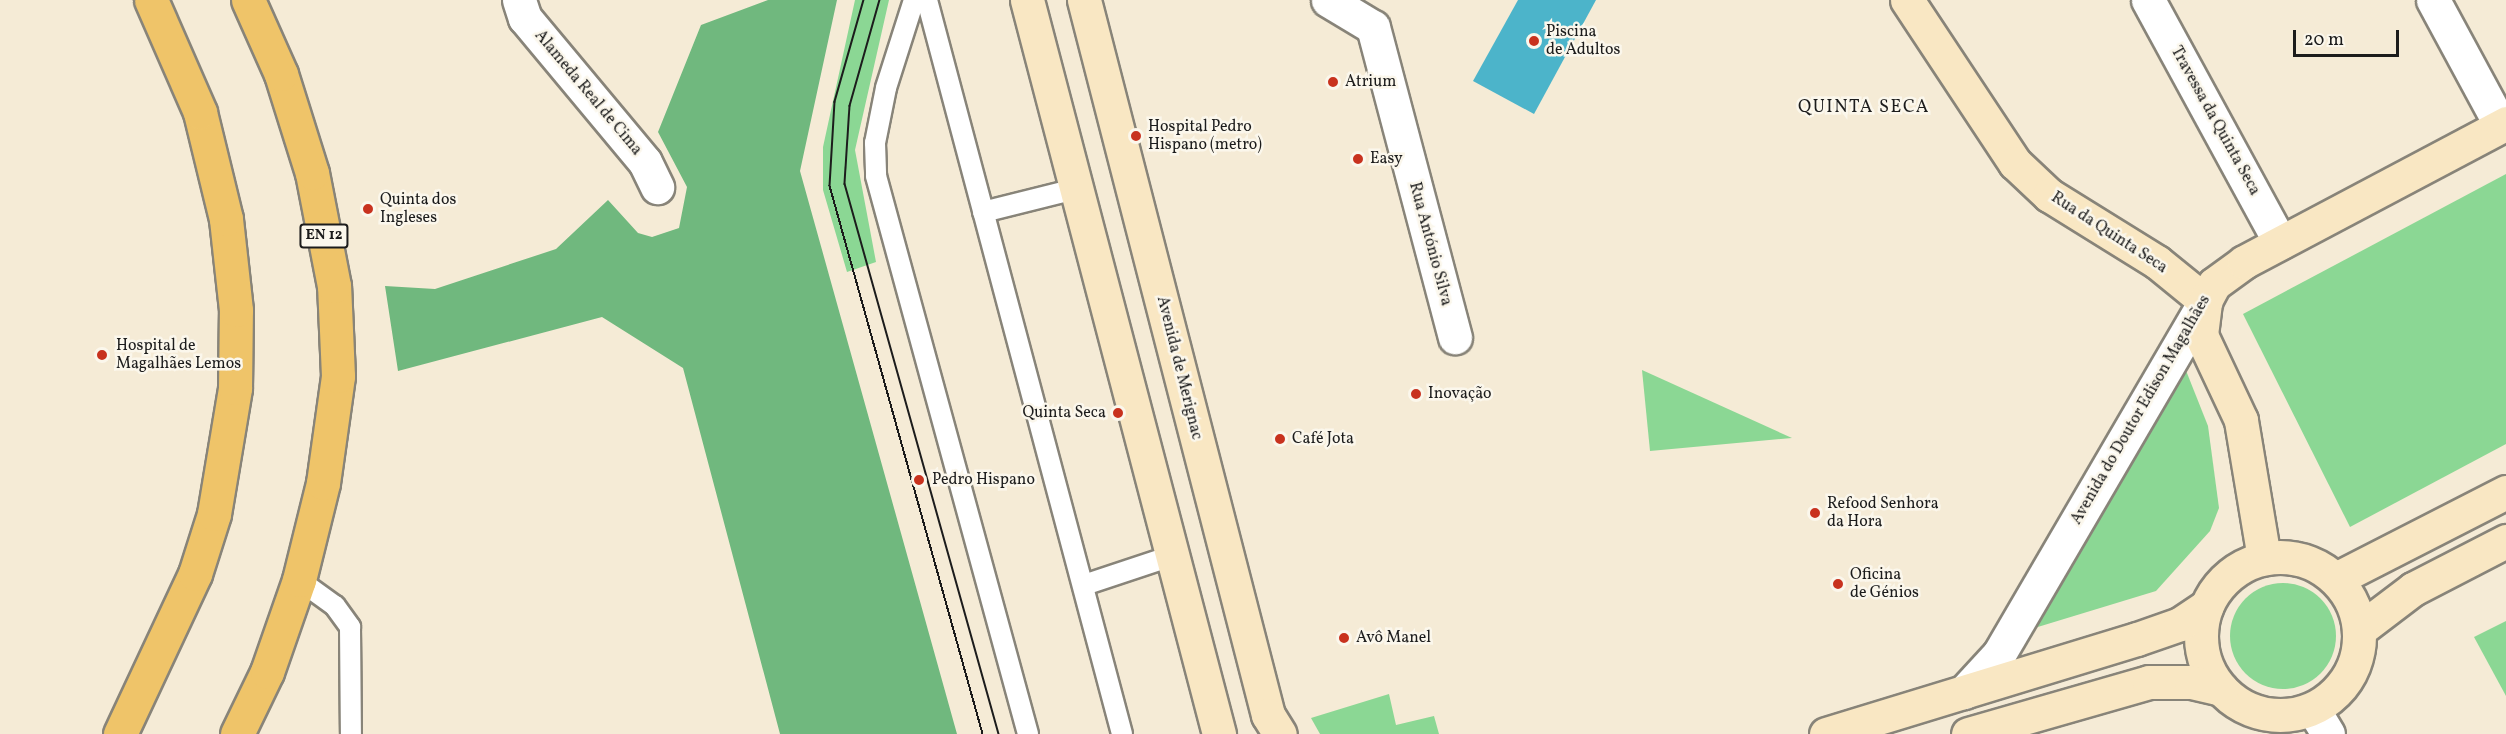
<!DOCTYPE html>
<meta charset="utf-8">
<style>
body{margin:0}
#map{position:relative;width:2506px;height:734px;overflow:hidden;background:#f5ebd6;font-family:Vollkorn,serif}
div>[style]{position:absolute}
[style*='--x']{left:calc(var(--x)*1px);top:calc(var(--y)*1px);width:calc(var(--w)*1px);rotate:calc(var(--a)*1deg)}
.green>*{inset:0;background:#8bd794}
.round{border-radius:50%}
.forest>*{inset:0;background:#70b87e}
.water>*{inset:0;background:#4cb4ca}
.roads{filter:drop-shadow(2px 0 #888479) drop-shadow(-2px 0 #888479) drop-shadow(0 2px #888479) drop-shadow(0 -2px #888479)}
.lane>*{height:20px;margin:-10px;padding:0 10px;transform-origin:10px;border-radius:10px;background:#fff}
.street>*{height:33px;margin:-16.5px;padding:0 16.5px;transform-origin:16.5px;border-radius:16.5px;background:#fff}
.secondary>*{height:33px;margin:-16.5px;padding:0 16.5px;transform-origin:16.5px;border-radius:16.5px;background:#f9e7c3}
.secondary>.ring{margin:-16.5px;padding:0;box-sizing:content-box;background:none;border:33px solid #f9e7c3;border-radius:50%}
.primary>*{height:33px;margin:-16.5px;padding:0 16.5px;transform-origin:16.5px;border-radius:16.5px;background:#efc469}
.tram>*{height:1.5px;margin:-0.75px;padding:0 0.75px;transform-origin:0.75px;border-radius:0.75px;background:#1c1c1c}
.dots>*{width:16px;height:16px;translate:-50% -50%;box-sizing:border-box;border:3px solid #fbf7ec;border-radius:50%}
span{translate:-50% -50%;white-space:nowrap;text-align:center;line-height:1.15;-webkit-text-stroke:5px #fbf7ec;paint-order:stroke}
.shield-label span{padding:2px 4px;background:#fbf7ec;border:2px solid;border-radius:4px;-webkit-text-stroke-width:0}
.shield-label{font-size:15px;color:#1c1c1c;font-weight:700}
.poi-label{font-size:16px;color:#1c1c1c}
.left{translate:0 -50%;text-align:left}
.right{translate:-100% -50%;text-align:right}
.street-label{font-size:16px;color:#1c1c1c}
.neighbourhood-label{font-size:18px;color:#1c1c1c;letter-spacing:1.5px}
.scale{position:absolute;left:2293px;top:30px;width:106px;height:27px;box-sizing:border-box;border:3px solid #1c1c1c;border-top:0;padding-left:8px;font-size:18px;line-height:21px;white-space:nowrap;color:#1c1c1c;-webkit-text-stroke:4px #fbf7ec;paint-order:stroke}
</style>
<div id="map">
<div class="green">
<i style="clip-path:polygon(855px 0,889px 0,855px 150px,876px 262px,847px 272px,823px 190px,823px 147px)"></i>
<i style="clip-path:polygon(2506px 174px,2506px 444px,2350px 527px,2243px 314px)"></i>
<i style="clip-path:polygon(2183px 363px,2208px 426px,2219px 508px,2210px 531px,2156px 591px,2021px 632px)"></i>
<i style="clip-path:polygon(1642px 370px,1792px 438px,1650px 451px)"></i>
<i class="round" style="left:2230px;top:583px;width:106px;height:106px"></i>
<i style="clip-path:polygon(2506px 621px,2506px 696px,2474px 637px)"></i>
<i style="clip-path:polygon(1389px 694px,1396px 725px,1434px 716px,1439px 734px,1320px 734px,1311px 718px)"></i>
</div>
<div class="forest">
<i style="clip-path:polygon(768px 0,837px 0,800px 171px,957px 734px,780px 734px,683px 368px,602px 317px,398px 371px,385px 286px,435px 289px,556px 249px,608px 200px,638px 233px,652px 237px,679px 228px,687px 187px,658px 132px,701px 25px)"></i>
</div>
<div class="water">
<i style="clip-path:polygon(1518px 0,1596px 0,1534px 114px,1473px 81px)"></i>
</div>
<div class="roads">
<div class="lane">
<i style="--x:914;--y:0;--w:92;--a:107.7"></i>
<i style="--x:886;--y:88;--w:56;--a:101.3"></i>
<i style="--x:875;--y:143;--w:33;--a:88"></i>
<i style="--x:876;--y:176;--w:578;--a:74.76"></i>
<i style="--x:927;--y:0;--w:759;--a:75.12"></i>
<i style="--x:983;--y:212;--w:95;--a:-14"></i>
<i style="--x:299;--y:580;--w:44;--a:35.8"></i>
<i style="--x:335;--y:606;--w:26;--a:54"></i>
<i style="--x:350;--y:627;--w:107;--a:89.5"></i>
<i style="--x:1084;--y:585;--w:92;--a:-18.4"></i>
</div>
<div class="street">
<i style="--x:519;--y:0;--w:19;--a:72"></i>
<i style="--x:525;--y:18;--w:187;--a:50.2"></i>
<i style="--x:645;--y:162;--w:28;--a:64"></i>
<i style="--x:1328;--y:0;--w:52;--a:31"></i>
<i style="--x:1373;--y:27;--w:321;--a:75.2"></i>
<i style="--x:2148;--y:0;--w:276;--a:61.4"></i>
<i style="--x:2433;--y:0;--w:143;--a:61.6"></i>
<i style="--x:1964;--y:692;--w:52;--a:-47.4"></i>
<i style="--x:1999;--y:654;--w:409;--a:-59.7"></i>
<i style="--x:2313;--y:709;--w:29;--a:59"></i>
</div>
<div class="secondary">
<i style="--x:1027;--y:0;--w:759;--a:75.34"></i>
<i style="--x:1084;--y:0;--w:738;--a:75.57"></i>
<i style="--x:1268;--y:715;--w:22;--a:58"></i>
<i style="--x:1907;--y:0;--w:196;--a:56.5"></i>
<i style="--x:2015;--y:163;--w:47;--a:43.3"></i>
<i style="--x:2049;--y:195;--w:127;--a:31.8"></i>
<i style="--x:2157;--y:262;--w:62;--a:39.1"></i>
<i class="ring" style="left:2201px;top:557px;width:125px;height:125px"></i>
<i style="--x:2264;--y:558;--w:140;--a:-99.5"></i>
<i style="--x:2241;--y:420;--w:94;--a:-115.2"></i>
<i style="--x:2201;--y:335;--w:34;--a:-83"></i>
<i style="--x:2205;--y:301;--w:19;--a:-62"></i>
<i style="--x:2214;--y:284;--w:37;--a:-36"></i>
<i style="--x:2244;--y:262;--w:297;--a:-27.9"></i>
<i style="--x:2336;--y:579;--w:191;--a:-27.1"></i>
<i style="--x:2359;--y:630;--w:68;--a:-37.2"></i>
<i style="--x:2413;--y:589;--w:105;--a:-27.3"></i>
<i style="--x:1826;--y:734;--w:325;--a:-17"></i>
<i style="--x:2137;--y:639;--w:46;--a:-19.2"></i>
<i style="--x:2180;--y:624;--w:32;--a:-34"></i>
<i style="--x:1968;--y:734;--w:188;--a:-16"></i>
<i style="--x:2149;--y:682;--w:42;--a:0"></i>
<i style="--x:2191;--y:682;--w:31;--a:13"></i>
</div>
<div class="primary">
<i style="--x:120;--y:734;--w:177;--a:-64.9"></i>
<i style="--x:195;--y:574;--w:63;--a:-72.4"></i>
<i style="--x:214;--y:514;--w:128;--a:-80.5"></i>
<i style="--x:235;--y:388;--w:78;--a:-89.3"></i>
<i style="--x:236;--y:310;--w:92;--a:-96.3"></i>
<i style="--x:226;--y:219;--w:110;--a:-103.7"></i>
<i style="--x:200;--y:112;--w:122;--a:-113.6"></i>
<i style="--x:237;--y:734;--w:69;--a:-64.2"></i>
<i style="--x:267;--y:672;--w:97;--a:-70.8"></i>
<i style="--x:299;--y:580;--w:100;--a:-76.1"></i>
<i style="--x:323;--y:483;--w:108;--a:-82"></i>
<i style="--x:338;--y:376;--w:90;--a:-92.5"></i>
<i style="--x:334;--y:286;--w:115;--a:-101"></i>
<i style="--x:312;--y:173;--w:104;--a:-107.4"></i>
<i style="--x:281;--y:74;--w:81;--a:-114"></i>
</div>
</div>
<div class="tram">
<i style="--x:864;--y:0;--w:106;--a:105.9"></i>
<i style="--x:835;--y:102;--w:84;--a:93.4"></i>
<i style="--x:830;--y:186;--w:569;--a:74.4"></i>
<i style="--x:880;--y:0;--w:110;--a:105.8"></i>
<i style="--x:850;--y:106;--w:78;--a:93.7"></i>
<i style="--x:845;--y:184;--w:571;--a:74.36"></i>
</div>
<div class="dots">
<i style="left:1534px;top:41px;background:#c8321e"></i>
<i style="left:1333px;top:82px;background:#c8321e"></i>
<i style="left:1136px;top:136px;background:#c8321e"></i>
<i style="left:1358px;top:159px;background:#c8321e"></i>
<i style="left:368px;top:209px;background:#c8321e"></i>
<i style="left:102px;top:355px;background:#c8321e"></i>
<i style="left:1416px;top:394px;background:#c8321e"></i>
<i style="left:1118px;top:413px;background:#c8321e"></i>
<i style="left:1280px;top:439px;background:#c8321e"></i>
<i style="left:919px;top:480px;background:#c8321e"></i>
<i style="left:1815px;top:513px;background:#c8321e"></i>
<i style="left:1838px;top:584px;background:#c8321e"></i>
<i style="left:1344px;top:638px;background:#c8321e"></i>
</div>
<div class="shield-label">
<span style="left:324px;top:236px">EN 12</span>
</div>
<div class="poi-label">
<span class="left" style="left:1546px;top:41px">Piscina<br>de Adultos</span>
<span class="left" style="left:1345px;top:82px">Atrium</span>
<span class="left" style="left:1148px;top:136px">Hospital Pedro<br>Hispano (metro)</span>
<span class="left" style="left:1370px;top:159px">Easy</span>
<span class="left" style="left:380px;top:209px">Quinta dos<br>Ingleses</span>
<span class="left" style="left:116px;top:355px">Hospital de<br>Magalhães Lemos</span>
<span class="left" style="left:1428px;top:394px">Inovação</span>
<span class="right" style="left:1106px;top:413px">Quinta Seca</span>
<span class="left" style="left:1292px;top:439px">Café Jota</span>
<span class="left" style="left:932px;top:480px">Pedro Hispano</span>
<span class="left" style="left:1827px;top:513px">Refood Senhora<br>da Hora</span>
<span class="left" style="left:1850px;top:584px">Oficina<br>de Génios</span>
<span class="left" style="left:1356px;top:638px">Avô Manel</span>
</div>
<div class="street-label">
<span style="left:588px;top:93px;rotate:50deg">Alameda Real de Cima</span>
<span style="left:2215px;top:121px;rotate:61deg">Travessa da Quinta Seca</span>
<span style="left:2109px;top:233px;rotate:33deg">Rua da Quinta Seca</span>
<span style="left:1430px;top:244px;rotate:75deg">Rua António Silva</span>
<span style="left:1179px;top:368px;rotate:76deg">Avenida de Merignac</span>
<span style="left:2141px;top:410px;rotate:-60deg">Avenida do Doutor Edison Magalhães</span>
</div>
<div class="neighbourhood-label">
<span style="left:1864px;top:108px">QUINTA SECA</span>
</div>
<div class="scale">20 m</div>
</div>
